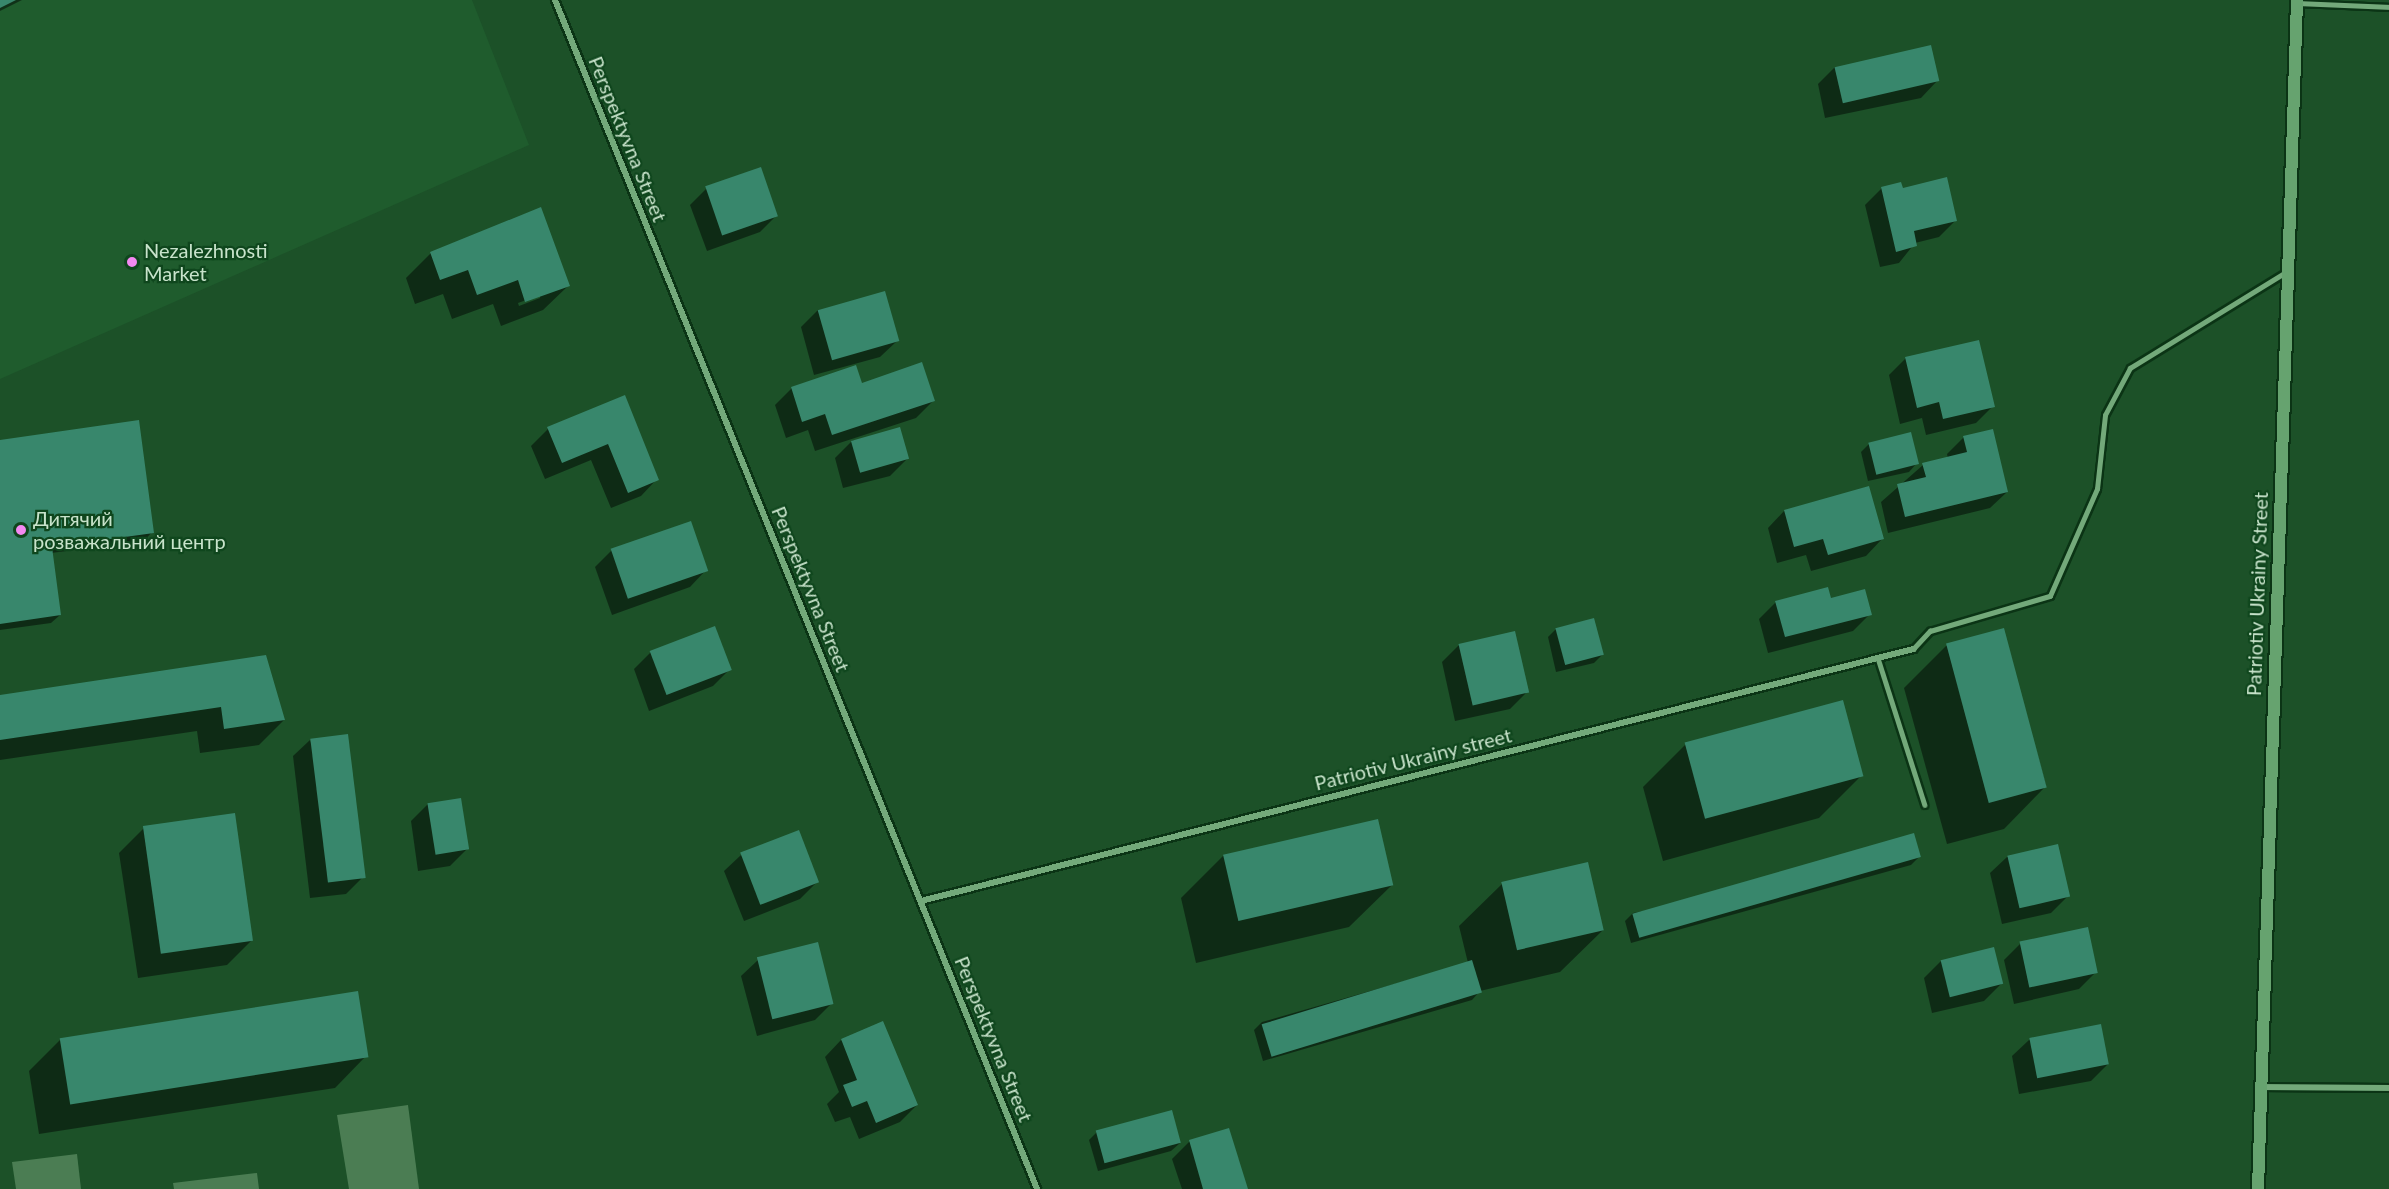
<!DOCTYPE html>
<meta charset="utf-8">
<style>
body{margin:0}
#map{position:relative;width:2389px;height:1189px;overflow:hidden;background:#1c5128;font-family:Lato,sans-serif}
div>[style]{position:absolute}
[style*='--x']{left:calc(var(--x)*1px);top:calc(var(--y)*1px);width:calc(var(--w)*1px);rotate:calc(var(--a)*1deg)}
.built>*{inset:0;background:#1f5c2d}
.green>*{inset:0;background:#4b7d53}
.shadow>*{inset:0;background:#0007}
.building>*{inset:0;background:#38876c;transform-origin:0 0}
.roads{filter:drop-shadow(2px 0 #0b3415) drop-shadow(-2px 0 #0b3415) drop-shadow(0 2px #0b3415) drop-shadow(0 -2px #0b3415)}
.service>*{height:4.5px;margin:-2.25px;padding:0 2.25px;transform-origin:2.25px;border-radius:2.25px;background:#73a97a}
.minor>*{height:6px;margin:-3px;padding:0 3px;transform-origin:3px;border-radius:3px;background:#73a97a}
.secondary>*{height:12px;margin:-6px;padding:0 6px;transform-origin:6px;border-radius:6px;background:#66a36f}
.dots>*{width:16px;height:16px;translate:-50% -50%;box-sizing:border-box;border:3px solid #0f461d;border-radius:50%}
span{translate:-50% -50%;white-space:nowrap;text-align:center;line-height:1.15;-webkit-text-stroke:4.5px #0f461d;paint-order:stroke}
.street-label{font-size:20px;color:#c8e3cb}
.poi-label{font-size:20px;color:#c8e3cb}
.left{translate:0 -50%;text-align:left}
</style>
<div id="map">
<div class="built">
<i style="clip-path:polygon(0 0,472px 0,529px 145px,0 379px)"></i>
</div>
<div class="green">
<i style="clip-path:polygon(408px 1105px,419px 1189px,349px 1189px,337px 1115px)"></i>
<i style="clip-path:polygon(77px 1154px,81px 1189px,16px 1189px,12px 1162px)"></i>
<i style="clip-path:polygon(257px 1173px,259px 1189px,174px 1189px,173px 1183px)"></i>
</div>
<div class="shadow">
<i style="clip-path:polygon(0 0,22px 0,0 11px)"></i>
<i style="clip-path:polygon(1835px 67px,1937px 81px,1921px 98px,1825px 118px,1818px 84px)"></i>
<i style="clip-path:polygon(707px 188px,777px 215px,760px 232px,707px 251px,690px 205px)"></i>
<i style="clip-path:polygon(1882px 188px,1902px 190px,1956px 220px,1939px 237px,1915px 243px,1899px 263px,1880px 267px,1865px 205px)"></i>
<i style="clip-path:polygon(evenodd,431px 253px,568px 286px,543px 310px,501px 326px,493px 304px,452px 319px,443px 294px,415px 304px,406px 278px,431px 253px,540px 295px,540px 298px,519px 306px,518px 303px,540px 295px)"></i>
<i style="clip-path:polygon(818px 310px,897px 341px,880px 357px,814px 375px,801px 327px)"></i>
<i style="clip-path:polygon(1906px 358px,1993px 406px,1976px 423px,1926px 435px,1922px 418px,1900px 424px,1889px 375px)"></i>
<i style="clip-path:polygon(861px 385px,933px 401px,916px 418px,815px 451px,808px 430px,786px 438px,775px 405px,792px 388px)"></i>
<i style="clip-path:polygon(624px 397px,657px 479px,641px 496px,611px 508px,591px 460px,545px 479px,531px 446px,548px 429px)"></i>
<i style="clip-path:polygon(1964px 437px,2007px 492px,1990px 508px,1888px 533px,1881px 502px,1923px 465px,1948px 459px,1947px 454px)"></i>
<i style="clip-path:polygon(853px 440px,907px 459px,890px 476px,843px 488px,835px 458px)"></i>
<i style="clip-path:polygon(0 441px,152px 532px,144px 541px,51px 553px,60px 615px,51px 623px,0 630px)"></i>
<i style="clip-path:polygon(1869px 444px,1917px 463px,1909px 472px,1868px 481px,1861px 452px)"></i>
<i style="clip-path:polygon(1784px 511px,1882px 539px,1866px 556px,1811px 571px,1806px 555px,1777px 563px,1768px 528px)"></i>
<i style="clip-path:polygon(612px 550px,706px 570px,690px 587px,612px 615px,595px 567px)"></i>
<i style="clip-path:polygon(1830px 600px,1870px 614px,1853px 631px,1768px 653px,1759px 619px,1776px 602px)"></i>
<i style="clip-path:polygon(1556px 629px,1602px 655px,1594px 663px,1556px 672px,1548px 637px)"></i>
<i style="clip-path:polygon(2003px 630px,2046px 786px,2004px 829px,1947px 844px,1904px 688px,1946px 646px)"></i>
<i style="clip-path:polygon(1459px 645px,1527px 692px,1510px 709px,1455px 721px,1442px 662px)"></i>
<i style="clip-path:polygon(651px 652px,730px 669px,713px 686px,649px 711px,634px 669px)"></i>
<i style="clip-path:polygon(265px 657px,284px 720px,259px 745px,200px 753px,197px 731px,0 760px,0 696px)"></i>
<i style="clip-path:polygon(1841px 702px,1862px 775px,1819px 818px,1663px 861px,1643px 787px,1685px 745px)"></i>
<i style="clip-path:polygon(310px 740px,363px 877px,346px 894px,310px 898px,293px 756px)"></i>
<i style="clip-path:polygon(428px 804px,467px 849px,450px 866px,418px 871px,411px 821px)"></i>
<i style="clip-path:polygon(144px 828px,252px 940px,227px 965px,138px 978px,119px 853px)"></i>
<i style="clip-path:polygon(798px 832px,817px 882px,800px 899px,744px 921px,724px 871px,741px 855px)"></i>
<i style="clip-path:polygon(2057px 845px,2068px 896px,2051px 913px,2002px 924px,1990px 873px,2007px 857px)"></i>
<i style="clip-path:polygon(1223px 856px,1392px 885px,1349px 927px,1196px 963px,1181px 898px)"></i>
<i style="clip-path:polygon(1919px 857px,1911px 865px,1631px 943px,1625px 921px,1633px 913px)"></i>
<i style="clip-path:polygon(1502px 884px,1603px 930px,1560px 972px,1480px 991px,1472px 1000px,1263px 1061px,1254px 1030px,1262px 1022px,1468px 963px,1459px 926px)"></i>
<i style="clip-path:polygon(2021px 943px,2096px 972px,2079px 989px,2014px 1004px,2004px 960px)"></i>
<i style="clip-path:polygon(758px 960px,832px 1003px,815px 1020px,757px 1036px,741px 976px)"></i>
<i style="clip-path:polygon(1941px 961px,2001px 984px,1984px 1001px,1932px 1013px,1924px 978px)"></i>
<i style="clip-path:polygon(61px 1039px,366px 1056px,335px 1088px,39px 1134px,29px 1071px)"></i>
<i style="clip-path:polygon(841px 1040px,917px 1105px,900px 1122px,859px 1139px,850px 1117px,835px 1122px,827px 1104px,839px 1092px,825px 1057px)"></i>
<i style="clip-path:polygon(2029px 1040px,2108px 1064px,2091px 1081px,2019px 1094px,2012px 1056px)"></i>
<i style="clip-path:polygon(1228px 1130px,1246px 1189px,1182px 1189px,1172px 1159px,1189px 1142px)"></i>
<i style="clip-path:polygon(1097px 1132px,1180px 1143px,1171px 1151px,1098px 1171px,1089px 1140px)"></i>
</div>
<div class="building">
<i style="clip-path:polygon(0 0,16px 0,0 8px)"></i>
<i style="left:1931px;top:45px;width:37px;height:99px;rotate:77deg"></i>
<i style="left:761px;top:167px;width:52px;height:59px;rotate:71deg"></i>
<i style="clip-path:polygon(1947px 177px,1957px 221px,1914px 231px,1917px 246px,1896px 252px,1881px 187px,1901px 182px,1903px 188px)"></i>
<i style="clip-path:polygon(541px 207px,570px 286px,525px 302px,518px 280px,477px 295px,468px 270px,440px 280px,430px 252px)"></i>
<i style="left:885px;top:291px;width:52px;height:70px;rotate:74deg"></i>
<i style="clip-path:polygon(1979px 340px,1995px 407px,1943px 419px,1939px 402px,1917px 408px,1905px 357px)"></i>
<i style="clip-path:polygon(922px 362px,935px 401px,832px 435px,825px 414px,802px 422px,791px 387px,856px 365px,862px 383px)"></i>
<i style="clip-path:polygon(625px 395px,659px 480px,628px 493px,608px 444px,562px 463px,547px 427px)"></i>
<i style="clip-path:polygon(139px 420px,154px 533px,52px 547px,61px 615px,0 624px,0 440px)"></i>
<i style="left:900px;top:427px;width:33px;height:51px;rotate:74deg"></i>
<i style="clip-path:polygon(1993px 429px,2008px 492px,1905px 517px,1897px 484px,1926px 477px,1922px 463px,1967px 452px,1963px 436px)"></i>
<i style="left:1911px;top:432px;width:33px;height:44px;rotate:76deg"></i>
<i style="clip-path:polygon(1869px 486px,1884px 539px,1828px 555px,1823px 539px,1794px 547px,1784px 510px)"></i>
<i style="left:691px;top:521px;width:53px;height:85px;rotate:71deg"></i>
<i style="clip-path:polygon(1828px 587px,1831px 598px,1865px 589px,1872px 615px,1785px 637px,1775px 601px)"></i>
<i style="left:1594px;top:618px;width:38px;height:40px;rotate:75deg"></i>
<i style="left:715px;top:626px;width:47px;height:70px;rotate:69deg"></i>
<i style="left:2004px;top:628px;width:165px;height:60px;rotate:75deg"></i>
<i style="left:1515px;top:631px;width:63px;height:58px;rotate:77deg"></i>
<i style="clip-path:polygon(266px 655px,285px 720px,224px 729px,221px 707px,0 740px,0 695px)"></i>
<i style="left:1843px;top:700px;width:79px;height:164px;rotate:75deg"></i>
<i style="left:348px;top:734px;width:145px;height:38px;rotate:83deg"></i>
<i style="left:461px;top:798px;width:52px;height:34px;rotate:81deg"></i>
<i style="left:235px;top:813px;width:129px;height:93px;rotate:82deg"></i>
<i style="left:1378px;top:819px;width:68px;height:159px;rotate:77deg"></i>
<i style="left:799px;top:830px;width:56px;height:63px;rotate:69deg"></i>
<i style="left:1914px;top:833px;width:25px;height:293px;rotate:74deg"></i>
<i style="left:2058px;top:844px;width:54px;height:52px;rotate:77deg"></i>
<i style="left:1588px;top:862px;width:70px;height:89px;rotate:77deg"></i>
<i style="left:2088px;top:927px;width:47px;height:70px;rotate:78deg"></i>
<i style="left:818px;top:942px;width:64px;height:63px;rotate:76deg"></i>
<i style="left:1994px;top:947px;width:38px;height:55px;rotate:76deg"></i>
<i style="left:1472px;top:960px;width:34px;height:220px;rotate:73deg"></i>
<i style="left:358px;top:991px;width:67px;height:302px;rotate:81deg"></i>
<i style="clip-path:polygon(883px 1021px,918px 1105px,876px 1123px,867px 1101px,852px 1107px,843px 1085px,857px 1080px,841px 1039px)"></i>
<i style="left:2101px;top:1024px;width:41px;height:73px;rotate:79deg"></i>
<i style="left:1172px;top:1110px;width:34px;height:79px;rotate:75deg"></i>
<i style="clip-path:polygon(1229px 1128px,1248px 1189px,1203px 1189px,1189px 1140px)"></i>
</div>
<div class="roads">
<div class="service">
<i style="--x:2299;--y:3;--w:90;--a:2.5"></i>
<i style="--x:1913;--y:649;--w:25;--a:-47"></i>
<i style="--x:1930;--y:631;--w:125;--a:-16.3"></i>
<i style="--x:2050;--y:596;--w:117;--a:-66.3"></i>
<i style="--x:2097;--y:489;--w:74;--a:-83.8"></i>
<i style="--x:2105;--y:415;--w:53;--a:-62"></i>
<i style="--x:2130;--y:368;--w:183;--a:-31.6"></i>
<i style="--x:1878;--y:658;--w:154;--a:72.3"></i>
</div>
<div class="minor">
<i style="--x:555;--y:0;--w:1283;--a:67.93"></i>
<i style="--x:921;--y:901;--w:1024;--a:-14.25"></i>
<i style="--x:2260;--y:1087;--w:129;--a:0.4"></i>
</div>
<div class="secondary">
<i style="--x:2258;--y:1189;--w:1190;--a:-88.12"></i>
</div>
</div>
<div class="dots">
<i style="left:132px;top:262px;background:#f389f1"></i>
<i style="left:21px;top:530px;background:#f389f1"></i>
</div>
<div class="street-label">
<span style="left:628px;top:139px;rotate:68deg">Perspektyvna Street</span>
<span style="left:811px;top:589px;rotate:68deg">Perspektyvna Street</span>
<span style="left:2257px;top:594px;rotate:-88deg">Patriotiv Ukrainy Street</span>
<span style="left:1413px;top:759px;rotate:-14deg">Patriotiv Ukrainy street</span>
<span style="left:994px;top:1039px;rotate:68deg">Perspektyvna Street</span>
</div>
<div class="poi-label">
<span class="left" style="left:144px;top:262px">Nezalezhnosti<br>Market</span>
<span class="left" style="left:33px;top:530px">Дитячий<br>розважальний центр</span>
</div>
</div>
